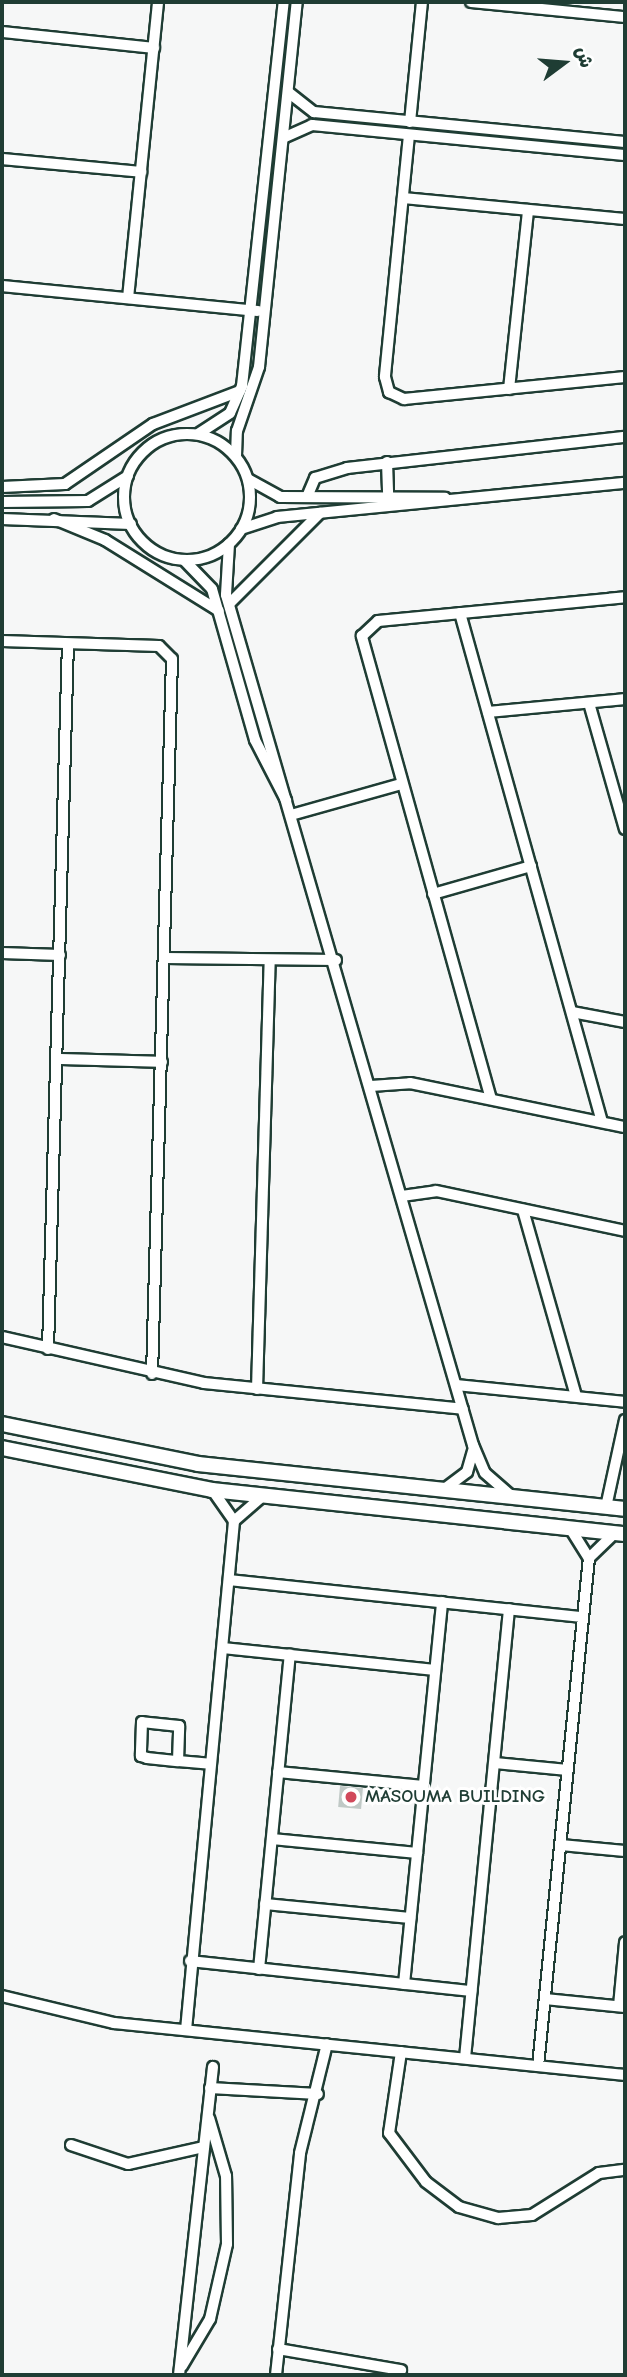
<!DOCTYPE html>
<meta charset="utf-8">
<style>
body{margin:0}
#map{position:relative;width:627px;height:2377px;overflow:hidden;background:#f6f7f7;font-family:"Comic Neue","Playpen Sans Arabic",sans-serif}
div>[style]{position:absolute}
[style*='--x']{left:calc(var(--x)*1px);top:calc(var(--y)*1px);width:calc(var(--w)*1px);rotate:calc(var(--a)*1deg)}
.building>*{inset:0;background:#c0c9c6;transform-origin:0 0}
.roads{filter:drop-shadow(2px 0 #1f3d34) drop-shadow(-2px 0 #1f3d34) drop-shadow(0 2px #1f3d34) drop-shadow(0 -2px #1f3d34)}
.minor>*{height:10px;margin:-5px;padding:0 5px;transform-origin:5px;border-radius:5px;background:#fff}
.minor>.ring{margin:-5px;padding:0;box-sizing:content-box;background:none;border:10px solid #fff;border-radius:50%}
.tertiary>*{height:14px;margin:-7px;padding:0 7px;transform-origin:7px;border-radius:7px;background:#fff}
.dots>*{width:19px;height:19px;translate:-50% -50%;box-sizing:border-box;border:4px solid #fff;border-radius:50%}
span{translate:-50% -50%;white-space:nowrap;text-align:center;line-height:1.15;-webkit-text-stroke:6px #fff;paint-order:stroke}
.poi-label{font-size:19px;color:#1f3d34;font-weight:700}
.left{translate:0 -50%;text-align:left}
.frame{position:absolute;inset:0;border:4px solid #1f3d34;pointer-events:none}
.north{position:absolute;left:529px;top:28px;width:70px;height:70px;-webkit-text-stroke:5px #fff;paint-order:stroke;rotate:74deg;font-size:19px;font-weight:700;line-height:28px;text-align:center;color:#1f3d34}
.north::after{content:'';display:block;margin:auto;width:24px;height:32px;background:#1f3d34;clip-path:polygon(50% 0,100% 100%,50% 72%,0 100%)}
</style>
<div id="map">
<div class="building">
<i style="left:340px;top:1786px;width:23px;height:21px;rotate:5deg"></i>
</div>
<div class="roads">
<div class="minor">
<i style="--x:471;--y:2;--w:155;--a:5.6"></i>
<i style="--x:2;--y:32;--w:153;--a:6"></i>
<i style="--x:288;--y:92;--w:33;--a:38"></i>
<i style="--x:314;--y:112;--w:312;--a:5.5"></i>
<i style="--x:410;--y:122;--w:121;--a:-84.3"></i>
<i style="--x:409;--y:135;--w:243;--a:95.7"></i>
<i style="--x:385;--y:377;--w:16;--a:75"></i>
<i style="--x:389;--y:392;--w:17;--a:25"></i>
<i style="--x:404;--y:399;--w:222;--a:-5.7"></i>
<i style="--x:283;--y:138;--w:32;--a:-24"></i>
<i style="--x:312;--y:125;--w:314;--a:5.5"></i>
<i style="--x:2;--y:159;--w:140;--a:5.3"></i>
<i style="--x:403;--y:198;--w:223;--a:5.4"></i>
<i style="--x:2;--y:286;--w:257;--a:5.6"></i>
<i style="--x:128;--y:298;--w:298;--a:-84.2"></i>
<i style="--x:509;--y:389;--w:180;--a:-83.9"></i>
<i style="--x:198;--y:434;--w:38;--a:-33"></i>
<i style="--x:230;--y:413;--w:30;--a:-66"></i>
<i style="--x:242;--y:386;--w:386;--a:-83.8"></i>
<i class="ring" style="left:124px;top:434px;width:116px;height:116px"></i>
<i style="--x:236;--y:456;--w:25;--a:-88"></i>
<i style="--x:237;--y:431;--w:68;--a:-71"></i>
<i style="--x:259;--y:367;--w:367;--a:-84.1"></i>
<i style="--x:387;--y:462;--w:34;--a:88"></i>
<i style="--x:248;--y:479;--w:37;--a:29"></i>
<i style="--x:280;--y:497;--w:165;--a:0.3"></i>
<i style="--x:2;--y:487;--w:63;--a:-2.7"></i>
<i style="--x:65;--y:484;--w:107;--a:-34.3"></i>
<i style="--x:153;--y:424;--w:93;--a:-20.8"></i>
<i style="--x:307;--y:497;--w:21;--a:-67"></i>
<i style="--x:315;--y:478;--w:34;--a:-17"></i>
<i style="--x:347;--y:468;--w:280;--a:-6.4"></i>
<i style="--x:2;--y:502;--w:86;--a:-0.7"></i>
<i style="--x:88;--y:501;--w:47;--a:-32"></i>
<i style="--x:2;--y:519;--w:129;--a:2.2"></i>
<i style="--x:54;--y:519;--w:55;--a:22.4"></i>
<i style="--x:105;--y:540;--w:134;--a:31.9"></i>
<i style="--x:241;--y:529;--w:38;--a:-18"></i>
<i style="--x:277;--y:517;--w:350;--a:-5.6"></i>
<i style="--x:229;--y:544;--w:51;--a:93.4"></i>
<i style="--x:226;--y:595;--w:885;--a:73.8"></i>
<i style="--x:473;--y:1445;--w:30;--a:67"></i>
<i style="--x:485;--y:1473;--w:33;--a:41"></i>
<i style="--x:184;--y:560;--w:40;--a:46"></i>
<i style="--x:212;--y:589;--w:157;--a:74.1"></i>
<i style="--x:255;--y:740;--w:68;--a:62.7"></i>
<i style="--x:229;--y:604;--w:129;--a:-45"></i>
<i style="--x:460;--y:613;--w:528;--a:74.41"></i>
<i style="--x:2;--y:641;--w:157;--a:1.8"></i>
<i style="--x:159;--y:646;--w:18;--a:45"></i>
<i style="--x:172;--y:659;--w:715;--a:91.6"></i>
<i style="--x:589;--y:703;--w:131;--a:74.1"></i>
<i style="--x:488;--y:712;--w:138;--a:-5.4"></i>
<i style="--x:291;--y:815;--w:114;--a:-15.7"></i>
<i style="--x:433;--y:894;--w:102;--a:-15.9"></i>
<i style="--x:2;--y:953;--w:58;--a:2"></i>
<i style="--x:166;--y:958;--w:170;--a:0.7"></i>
<i style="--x:572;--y:1012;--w:54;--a:10.7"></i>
<i style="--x:57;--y:1059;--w:105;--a:1.6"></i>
<i style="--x:371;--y:1086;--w:39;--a:-4"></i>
<i style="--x:410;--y:1083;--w:219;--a:11.6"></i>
<i style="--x:491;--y:1099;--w:481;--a:-105.6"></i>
<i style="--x:362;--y:636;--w:22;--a:-43"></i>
<i style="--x:378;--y:621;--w:248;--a:-5.5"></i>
<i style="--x:402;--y:1196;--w:34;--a:-8"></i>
<i style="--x:436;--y:1191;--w:193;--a:11.9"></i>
<i style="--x:523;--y:1210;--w:193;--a:74.1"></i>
<i style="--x:2;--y:1337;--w:207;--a:12.8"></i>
<i style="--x:204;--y:1383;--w:260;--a:5.7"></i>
<i style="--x:48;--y:1349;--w:705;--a:-88.38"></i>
<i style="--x:456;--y:1385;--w:170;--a:5.7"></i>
<i style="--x:257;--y:1389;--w:428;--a:-88.3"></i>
<i style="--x:443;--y:1490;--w:30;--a:-37"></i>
<i style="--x:467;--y:1472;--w:25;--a:-74"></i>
<i style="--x:606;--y:1507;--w:89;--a:-77.7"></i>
<i style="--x:234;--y:1521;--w:38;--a:-41"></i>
<i style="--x:570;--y:1528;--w:36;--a:58"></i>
<i style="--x:229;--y:1580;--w:355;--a:6"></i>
<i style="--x:223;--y:1648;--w:213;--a:5.9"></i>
<i style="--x:178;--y:1761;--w:35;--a:-88"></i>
<i style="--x:179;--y:1726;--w:37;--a:-174"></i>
<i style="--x:142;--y:1722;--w:34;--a:92"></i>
<i style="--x:141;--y:1756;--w:6;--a:18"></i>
<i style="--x:147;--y:1758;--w:31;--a:6"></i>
<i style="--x:178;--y:1761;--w:32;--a:5"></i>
<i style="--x:495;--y:1763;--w:73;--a:5.5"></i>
<i style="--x:278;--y:1772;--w:146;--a:5.5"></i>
<i style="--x:272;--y:1839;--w:146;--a:5.5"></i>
<i style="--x:561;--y:1845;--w:64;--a:5.4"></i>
<i style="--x:265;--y:1904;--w:146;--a:5.5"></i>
<i style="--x:190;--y:1961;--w:283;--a:6.1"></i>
<i style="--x:259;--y:1969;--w:316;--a:-84.4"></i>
<i style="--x:404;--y:1984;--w:384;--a:-84.3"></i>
<i style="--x:2;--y:1996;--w:115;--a:13.6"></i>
<i style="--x:114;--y:2023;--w:514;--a:5.81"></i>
<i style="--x:545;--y:1999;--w:80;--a:5.7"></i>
<i style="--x:619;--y:2006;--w:64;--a:-84.6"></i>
<i style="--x:186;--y:2030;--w:511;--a:-84.61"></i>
<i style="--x:234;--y:1521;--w:37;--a:-125"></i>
<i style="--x:401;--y:2052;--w:82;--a:98.4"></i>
<i style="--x:389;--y:2133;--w:61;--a:52.9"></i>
<i style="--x:426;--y:2182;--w:41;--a:37.1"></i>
<i style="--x:459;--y:2207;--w:41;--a:15.8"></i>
<i style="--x:498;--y:2218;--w:34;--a:-5"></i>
<i style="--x:532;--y:2215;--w:79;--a:-32.1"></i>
<i style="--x:599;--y:2173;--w:26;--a:-7"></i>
<i style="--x:465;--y:2058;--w:451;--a:-84.4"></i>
<i style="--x:538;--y:2066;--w:511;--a:-84.27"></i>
<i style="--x:589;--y:1558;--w:35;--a:-44"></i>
<i style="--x:210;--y:2088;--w:108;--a:3.2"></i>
<i style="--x:71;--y:2145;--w:60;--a:18.4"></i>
<i style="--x:128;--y:2164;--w:78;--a:-12.6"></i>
<i style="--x:278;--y:2349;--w:125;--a:9.7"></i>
<i style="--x:182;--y:2366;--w:55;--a:-59.2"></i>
<i style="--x:210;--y:2319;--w:77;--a:-77.2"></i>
<i style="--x:227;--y:2244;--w:68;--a:-90.8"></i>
<i style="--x:226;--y:2176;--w:60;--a:-106.3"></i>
<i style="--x:179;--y:2375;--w:310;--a:-83.7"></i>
<i style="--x:276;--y:2375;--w:223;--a:-83.8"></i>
<i style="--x:300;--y:2153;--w:112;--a:-76.1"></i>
</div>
<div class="tertiary">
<i style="--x:2;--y:1424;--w:200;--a:11.5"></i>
<i style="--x:198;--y:1464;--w:429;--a:6"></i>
<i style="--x:2;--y:1448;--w:214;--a:11.3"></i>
<i style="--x:212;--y:1490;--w:415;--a:6.1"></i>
</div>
</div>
<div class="dots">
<i style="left:351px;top:1797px;background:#d1495b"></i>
</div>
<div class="poi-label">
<span class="left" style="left:365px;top:1797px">MASOUMA BUILDING</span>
</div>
<div class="frame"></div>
<div class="north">ش</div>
</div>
